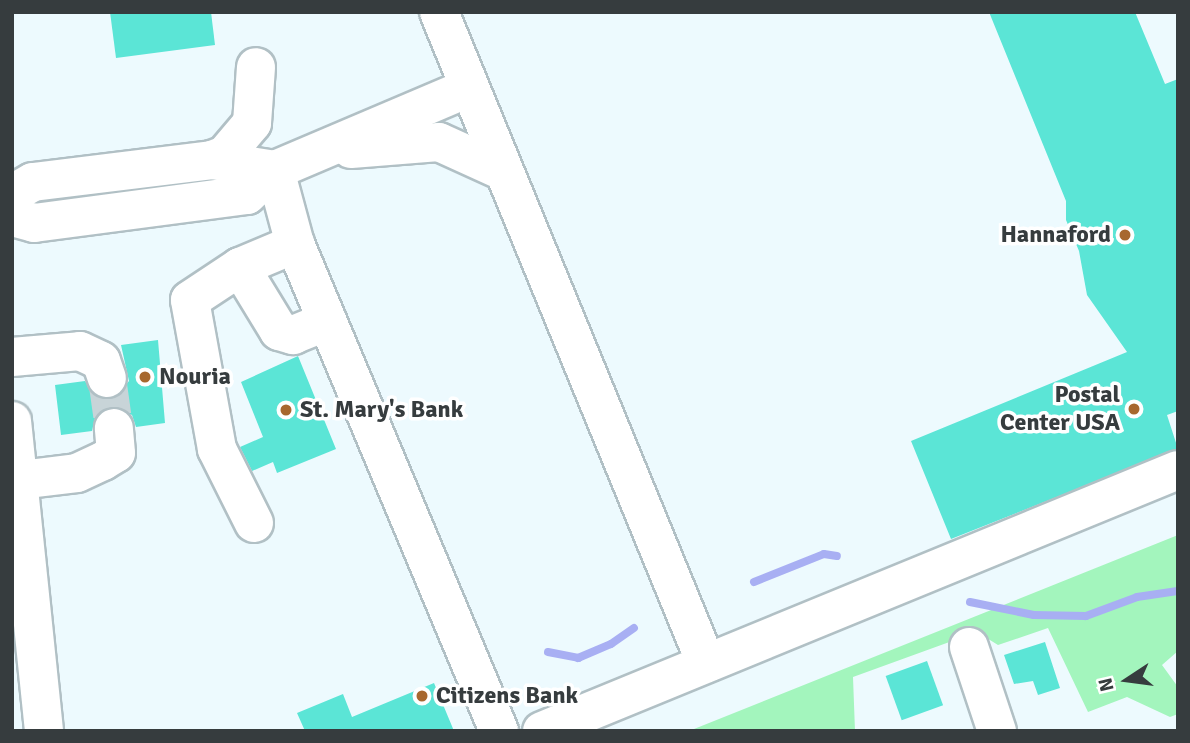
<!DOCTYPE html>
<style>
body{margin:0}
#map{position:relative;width:1190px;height:743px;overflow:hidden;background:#edfafe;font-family:Signika,sans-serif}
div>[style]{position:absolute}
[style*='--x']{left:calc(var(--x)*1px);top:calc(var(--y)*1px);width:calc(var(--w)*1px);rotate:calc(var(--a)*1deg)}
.green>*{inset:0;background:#a3f5bd}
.stream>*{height:8px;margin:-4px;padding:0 4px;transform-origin:4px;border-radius:4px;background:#a8aff3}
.building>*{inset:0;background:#5be5d6;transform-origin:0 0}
.minor-tunnel>*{height:38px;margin-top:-19px;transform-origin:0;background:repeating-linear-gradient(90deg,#c8d4d8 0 38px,transparent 0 57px)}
.roads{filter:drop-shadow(2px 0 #b1c0c5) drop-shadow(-2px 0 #b1c0c5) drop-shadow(0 2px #b1c0c5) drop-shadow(0 -2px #b1c0c5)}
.minor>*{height:38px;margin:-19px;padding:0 19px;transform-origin:19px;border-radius:19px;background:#fff}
.major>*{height:38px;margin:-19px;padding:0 19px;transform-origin:19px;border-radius:19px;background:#fff}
.dots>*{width:19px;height:19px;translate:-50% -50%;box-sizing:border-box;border:4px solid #fff;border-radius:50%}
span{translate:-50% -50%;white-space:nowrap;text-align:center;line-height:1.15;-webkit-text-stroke:7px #fff;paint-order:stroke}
.poi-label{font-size:24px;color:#363c3e;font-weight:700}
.right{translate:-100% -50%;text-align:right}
.left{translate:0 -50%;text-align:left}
.frame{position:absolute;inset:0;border:14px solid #363c3e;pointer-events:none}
.north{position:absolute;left:1092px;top:645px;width:70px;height:70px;-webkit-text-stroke:5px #fff;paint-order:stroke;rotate:257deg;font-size:19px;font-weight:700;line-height:28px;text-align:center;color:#363c3e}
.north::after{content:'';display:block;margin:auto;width:24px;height:32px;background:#363c3e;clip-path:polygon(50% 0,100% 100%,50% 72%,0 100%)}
</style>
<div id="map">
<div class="green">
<i style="clip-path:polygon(1178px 535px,1178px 651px,1162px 665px,1178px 687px,1178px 714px,1170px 717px,1127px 697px,1088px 712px,1048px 628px,998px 645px,977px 632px,853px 677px,855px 731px,689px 731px)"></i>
</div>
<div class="stream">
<i style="--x:754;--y:582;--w:75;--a:-21.8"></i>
<i style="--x:824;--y:554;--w:13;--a:9"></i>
<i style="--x:970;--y:602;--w:65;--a:11.5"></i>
<i style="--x:1034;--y:615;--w:52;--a:1.1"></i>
<i style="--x:1086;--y:616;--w:54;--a:-20.4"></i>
<i style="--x:1137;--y:597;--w:41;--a:-8.3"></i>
<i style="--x:548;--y:652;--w:31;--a:11"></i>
<i style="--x:578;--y:658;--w:36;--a:-23"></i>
<i style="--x:611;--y:644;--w:28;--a:-35"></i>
</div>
<div class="building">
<i style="clip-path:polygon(110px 12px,211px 12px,215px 45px,116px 58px)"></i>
<i style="clip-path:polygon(989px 12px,1135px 12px,1165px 84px,1178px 79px,1178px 411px,1167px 415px,1178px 449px,951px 539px,911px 441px,1127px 352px,1087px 295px,1079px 251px,1066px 220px,1066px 201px)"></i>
<i style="clip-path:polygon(158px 340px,165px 423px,136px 427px,132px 415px,112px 406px,95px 418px,92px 431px,61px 435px,55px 385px,85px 381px,93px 395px,115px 398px,129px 381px,121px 345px)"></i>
<i style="clip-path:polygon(298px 356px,336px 449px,277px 473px,273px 462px,252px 471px,240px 447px,263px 437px,241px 382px)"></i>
<i style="clip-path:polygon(1045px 642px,1060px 688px,1038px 695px,1033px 681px,1014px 684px,1004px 655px)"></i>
<i style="left:927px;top:661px;width:47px;height:44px;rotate:70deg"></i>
<i style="clip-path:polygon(434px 683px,454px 731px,305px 731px,297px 713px,343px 694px,352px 717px)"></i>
</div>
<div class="minor-tunnel">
<i style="--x:107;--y:378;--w:50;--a:82"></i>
</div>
<div class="roads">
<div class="minor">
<i style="--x:439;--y:12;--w:704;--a:67.7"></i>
<i style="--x:351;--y:149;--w:88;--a:-4.5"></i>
<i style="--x:439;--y:142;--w:70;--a:24.4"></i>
<i style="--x:212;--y:160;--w:14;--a:-21"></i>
<i style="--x:225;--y:155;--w:42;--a:-49.8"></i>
<i style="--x:252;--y:123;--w:56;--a:-85.9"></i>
<i style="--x:275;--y:170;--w:77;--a:74.9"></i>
<i style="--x:295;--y:244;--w:528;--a:67.27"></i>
<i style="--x:12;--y:194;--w:24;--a:-30"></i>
<i style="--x:33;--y:182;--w:180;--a:-7"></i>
<i style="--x:212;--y:160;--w:64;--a:9"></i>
<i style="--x:12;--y:217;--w:23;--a:15"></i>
<i style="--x:34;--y:223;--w:215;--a:-7.5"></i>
<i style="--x:247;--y:195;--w:38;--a:-42"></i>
<i style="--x:275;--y:170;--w:210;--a:-23"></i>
<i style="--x:240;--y:267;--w:75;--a:58.6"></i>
<i style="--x:279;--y:331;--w:15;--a:16"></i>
<i style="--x:293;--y:335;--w:37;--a:-22"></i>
<i style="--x:12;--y:357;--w:68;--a:-5"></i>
<i style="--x:80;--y:351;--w:23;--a:25"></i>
<i style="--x:101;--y:361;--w:18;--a:71"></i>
<i style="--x:20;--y:480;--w:57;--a:-7"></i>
<i style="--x:77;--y:473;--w:29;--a:-25"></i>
<i style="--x:103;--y:461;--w:15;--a:-32"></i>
<i style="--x:116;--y:453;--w:25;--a:-95"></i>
<i style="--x:254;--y:523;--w:83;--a:-116.6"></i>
<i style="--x:217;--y:449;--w:151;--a:-100.3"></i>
<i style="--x:190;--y:300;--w:60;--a:-33.4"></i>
<i style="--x:240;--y:267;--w:60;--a:-22.7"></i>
<i style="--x:969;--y:647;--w:89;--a:71.6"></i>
<i style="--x:542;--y:731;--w:687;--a:-22.31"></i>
</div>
<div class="major">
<i style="--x:12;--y:421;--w:312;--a:84.1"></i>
</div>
</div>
<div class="dots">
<i style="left:1125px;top:235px;background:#a7682f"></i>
<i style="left:145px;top:377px;background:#a7682f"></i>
<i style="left:1134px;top:409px;background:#a7682f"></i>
<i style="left:286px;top:410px;background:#a7682f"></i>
<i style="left:422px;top:696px;background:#a7682f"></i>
</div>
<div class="poi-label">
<span class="right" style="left:1111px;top:235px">Hannaford</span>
<span class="left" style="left:159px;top:377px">Nouria</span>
<span class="right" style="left:1120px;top:409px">Postal<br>Center USA</span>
<span class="left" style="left:300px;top:410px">St. Mary's Bank</span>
<span class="left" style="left:436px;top:696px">Citizens Bank</span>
</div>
<div class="frame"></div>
<div class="north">N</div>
</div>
